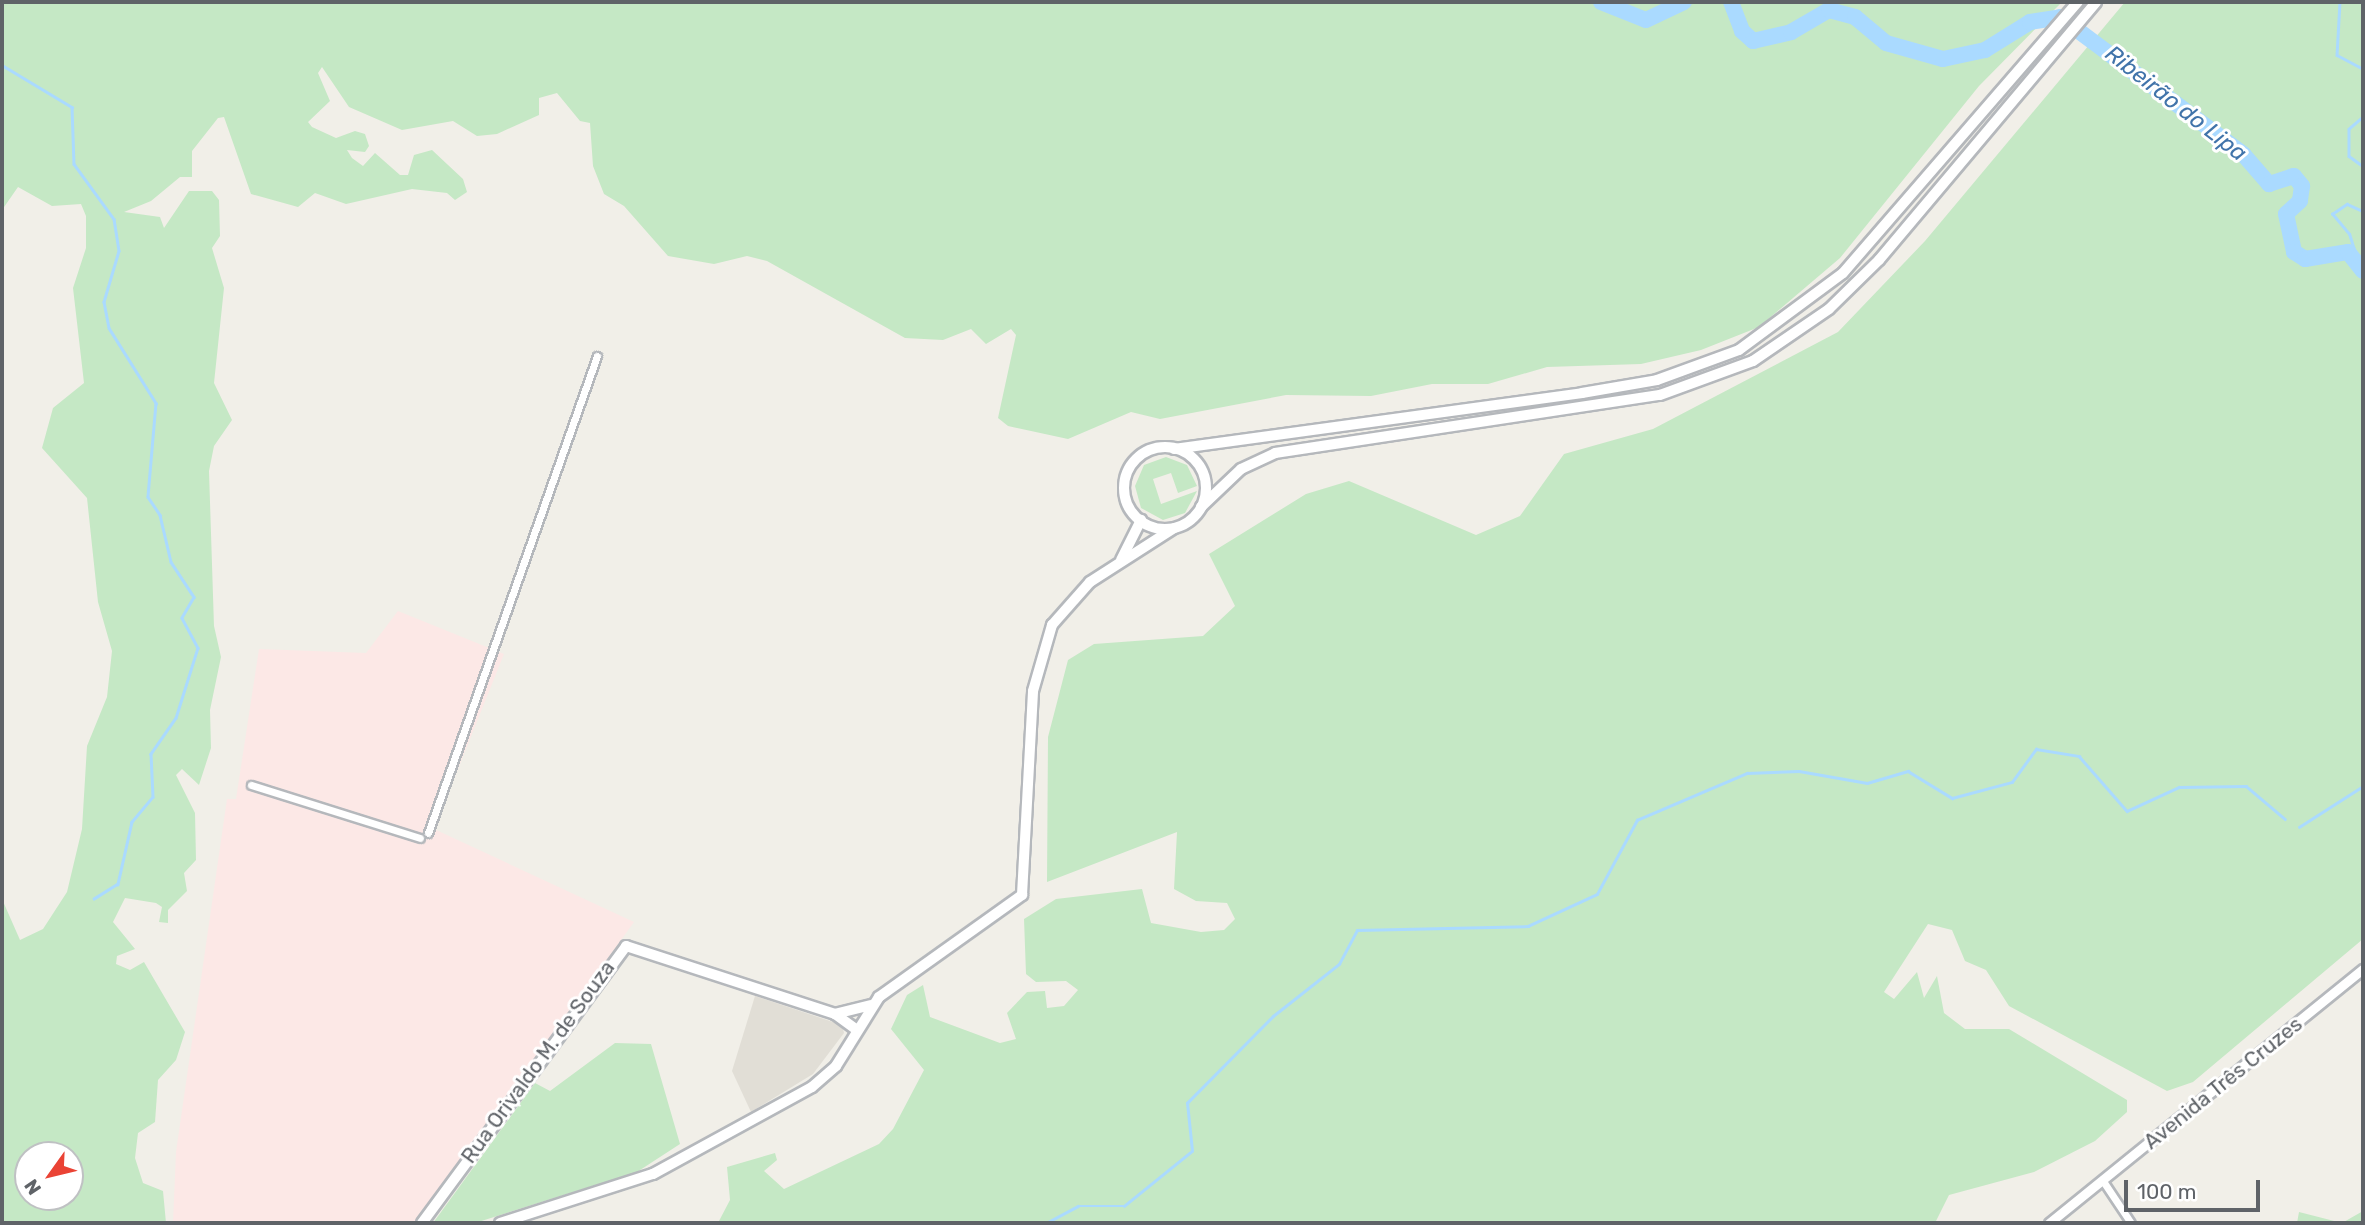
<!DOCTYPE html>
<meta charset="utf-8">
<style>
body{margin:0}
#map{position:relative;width:2365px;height:1225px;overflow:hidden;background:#f1efe8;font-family:Rubik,sans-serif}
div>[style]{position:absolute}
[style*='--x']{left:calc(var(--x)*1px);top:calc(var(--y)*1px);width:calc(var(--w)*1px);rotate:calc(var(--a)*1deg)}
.education>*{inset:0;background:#e1ded6}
.medical>*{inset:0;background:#fce8e6}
.green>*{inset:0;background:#c5e8c5}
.stream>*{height:2.5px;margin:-1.25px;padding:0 1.25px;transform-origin:1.25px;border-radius:1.25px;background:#aadaff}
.river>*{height:16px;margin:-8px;padding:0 8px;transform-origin:8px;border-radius:8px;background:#aadaff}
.roads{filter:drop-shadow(2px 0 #b5b8bc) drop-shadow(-2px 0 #b5b8bc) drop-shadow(0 2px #b5b8bc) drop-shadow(0 -2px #b5b8bc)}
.minor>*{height:7px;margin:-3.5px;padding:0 3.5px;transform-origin:3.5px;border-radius:3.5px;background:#fff}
.tertiary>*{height:9px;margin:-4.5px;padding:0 4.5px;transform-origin:4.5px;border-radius:4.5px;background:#fff}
.secondary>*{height:10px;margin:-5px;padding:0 5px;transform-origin:5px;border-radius:5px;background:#fff}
.secondary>.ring{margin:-5px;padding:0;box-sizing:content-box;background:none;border:10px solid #fff;border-radius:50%}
span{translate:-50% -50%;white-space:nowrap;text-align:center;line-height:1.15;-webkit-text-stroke:6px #fff;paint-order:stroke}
.street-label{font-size:21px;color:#5f6368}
.water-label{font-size:23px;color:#4174aa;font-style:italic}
.frame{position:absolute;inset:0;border:4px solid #5f6368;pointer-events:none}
.north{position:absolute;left:14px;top:1141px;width:70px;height:70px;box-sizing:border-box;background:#fff;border:2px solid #bfc1c3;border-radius:50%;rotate:236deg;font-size:19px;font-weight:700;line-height:28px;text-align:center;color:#5f6368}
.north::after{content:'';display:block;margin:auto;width:24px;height:32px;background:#ea4335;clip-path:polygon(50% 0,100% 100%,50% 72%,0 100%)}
.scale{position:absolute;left:2124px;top:1180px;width:136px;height:32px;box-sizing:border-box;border:4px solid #5f6368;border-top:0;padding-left:9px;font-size:21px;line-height:24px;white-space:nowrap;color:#5f6368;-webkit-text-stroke:5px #fff;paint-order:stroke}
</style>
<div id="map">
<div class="education">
<i style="clip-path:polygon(755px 996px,842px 1025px,844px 1033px,813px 1074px,751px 1112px,732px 1071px)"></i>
</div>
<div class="medical">
<i style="clip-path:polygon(398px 611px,504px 654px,434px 829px,634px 922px,417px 1223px,173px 1223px,176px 1152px,227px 799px,236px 799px,259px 649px,366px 653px)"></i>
</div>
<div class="green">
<i style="clip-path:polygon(evenodd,2px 2px,2062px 2px,1979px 86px,1840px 258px,1759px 327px,1701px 350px,1641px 364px,1547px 367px,1488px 384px,1432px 384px,1371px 396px,1286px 395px,1160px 419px,1131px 412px,1068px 439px,1008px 426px,998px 418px,1016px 335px,1011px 329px,986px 344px,971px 329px,943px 340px,905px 338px,767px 261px,747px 256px,714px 264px,668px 256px,624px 206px,604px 194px,593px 166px,590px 123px,580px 121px,557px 93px,539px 98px,539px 115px,497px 134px,477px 136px,453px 121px,402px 130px,349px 107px,322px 67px,318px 73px,330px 101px,308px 122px,312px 127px,336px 138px,355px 131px,365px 134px,369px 146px,365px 152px,347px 150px,352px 158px,363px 166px,375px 153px,400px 175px,408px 175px,414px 155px,432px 150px,463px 179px,467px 192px,455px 200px,447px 193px,412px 189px,346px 204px,315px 193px,298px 207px,251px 194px,224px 117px,218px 118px,192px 151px,192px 177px,180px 177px,151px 201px,124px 212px,160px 217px,164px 228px,189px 191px,212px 191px,219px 200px,220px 236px,212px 248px,224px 288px,214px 383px,232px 420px,214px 446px,209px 471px,214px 626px,221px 657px,210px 710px,211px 748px,199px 785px,182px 769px,176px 775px,195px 813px,196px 860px,184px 873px,187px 891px,168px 910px,168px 923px,159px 922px,162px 907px,156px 903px,125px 898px,113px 922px,135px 949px,117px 956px,116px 964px,130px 970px,144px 962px,185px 1032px,176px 1060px,158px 1080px,155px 1122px,138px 1133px,135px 1158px,143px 1183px,163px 1191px,166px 1223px,2px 1223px,2px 899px,20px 940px,43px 929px,67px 892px,82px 829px,87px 746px,107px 697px,112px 651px,98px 602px,87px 498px,42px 448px,53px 408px,84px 383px,73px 288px,86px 248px,86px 216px,81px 204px,52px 206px,18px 187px,2px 210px,2px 2px,70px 1155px,70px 1197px,28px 1197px,28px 1155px,70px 1155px)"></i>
<i style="clip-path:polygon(2125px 2px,2363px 2px,2363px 939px,2193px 1082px,2167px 1091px,2009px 1006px,1986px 970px,1965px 961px,1952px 930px,1928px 924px,1884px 992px,1894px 999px,1917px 972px,1924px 998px,1937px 976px,1944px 1013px,1965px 1029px,2009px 1029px,2127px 1100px,2127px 1112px,2095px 1141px,2034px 1172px,1949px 1195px,1935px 1223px,719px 1221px,730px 1200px,727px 1167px,775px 1153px,777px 1160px,764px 1171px,784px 1189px,879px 1144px,893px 1129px,924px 1070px,891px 1029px,907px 995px,923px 985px,930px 1017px,1000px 1043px,1016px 1039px,1007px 1013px,1027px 992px,1045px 991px,1047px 1008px,1064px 1006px,1078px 990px,1066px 981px,1036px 982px,1026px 974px,1024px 919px,1056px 899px,1142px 889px,1151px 923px,1201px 932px,1224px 930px,1235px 919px,1227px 903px,1196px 901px,1174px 889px,1177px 832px,1047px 882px,1048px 737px,1068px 660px,1094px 644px,1203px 636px,1235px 606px,1209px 554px,1306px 494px,1349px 481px,1476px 535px,1520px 516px,1564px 454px,1653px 429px,1838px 332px,1925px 241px)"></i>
<i style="clip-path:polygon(1166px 457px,1187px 465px,1197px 486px,1178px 493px,1171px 473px,1153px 479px,1161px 504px,1197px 491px,1185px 513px,1163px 520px,1141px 508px,1135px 486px,1144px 465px)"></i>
<i style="clip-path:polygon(615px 1043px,651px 1044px,680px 1144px,637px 1172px,475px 1223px,433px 1223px,535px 1083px,550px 1091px)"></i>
<i style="clip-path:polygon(2363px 1211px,2363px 1223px,2297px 1223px,2299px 1212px,2342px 1223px)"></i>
</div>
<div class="stream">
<i style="--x:2340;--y:2;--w:53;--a:93.2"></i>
<i style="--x:2337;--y:55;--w:30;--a:28"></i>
<i style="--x:2;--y:65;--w:82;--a:31"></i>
<i style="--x:72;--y:107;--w:57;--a:88"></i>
<i style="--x:74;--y:164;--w:68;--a:54"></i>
<i style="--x:114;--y:219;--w:32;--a:81"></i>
<i style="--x:119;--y:251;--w:53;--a:106.4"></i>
<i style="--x:104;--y:302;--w:26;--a:79"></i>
<i style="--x:109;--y:328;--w:89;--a:57.9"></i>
<i style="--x:156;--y:403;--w:94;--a:94.9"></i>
<i style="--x:148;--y:497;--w:22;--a:56"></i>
<i style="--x:160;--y:515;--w:48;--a:76.8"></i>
<i style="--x:171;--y:562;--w:42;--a:56.7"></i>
<i style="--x:194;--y:597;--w:24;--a:120"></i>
<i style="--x:182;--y:618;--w:34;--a:62"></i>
<i style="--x:198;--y:648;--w:73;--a:107.4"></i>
<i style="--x:176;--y:718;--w:44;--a:124.8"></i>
<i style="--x:151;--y:754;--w:43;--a:87.3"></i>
<i style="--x:153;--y:797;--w:33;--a:130"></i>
<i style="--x:132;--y:822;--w:64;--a:102.7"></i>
<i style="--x:118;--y:884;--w:28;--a:148"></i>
<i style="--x:2363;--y:117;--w:18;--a:139"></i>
<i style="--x:2349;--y:129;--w:27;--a:90"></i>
<i style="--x:2349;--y:156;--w:17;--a:36"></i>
<i style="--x:2358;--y:263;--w:30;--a:-107"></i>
<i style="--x:2349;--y:234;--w:26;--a:-130"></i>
<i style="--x:2332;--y:214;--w:18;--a:-34"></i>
<i style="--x:2347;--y:204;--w:17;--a:24"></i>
<i style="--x:2299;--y:827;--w:76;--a:-32.6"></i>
<i style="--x:1046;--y:1223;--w:36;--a:-28"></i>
<i style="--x:1078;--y:1206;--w:46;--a:0"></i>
<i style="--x:1124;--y:1206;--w:87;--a:-39"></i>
<i style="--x:1192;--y:1151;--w:48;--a:-95.9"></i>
<i style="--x:1187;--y:1103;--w:122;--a:-45.3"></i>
<i style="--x:1273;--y:1016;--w:84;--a:-38.2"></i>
<i style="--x:1339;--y:964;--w:38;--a:-62"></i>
<i style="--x:1357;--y:930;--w:171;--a:-1.3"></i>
<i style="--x:1528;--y:926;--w:76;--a:-24.9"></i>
<i style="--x:1597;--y:894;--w:84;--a:-61.6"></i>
<i style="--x:1637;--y:820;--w:120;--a:-23.1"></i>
<i style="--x:1747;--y:773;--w:52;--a:-2.2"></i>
<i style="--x:1799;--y:771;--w:69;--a:10"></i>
<i style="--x:1867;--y:783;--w:43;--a:-16.3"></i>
<i style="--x:1908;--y:771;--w:52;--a:31.5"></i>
<i style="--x:1952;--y:798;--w:62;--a:-14.9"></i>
<i style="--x:2012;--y:782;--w:41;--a:-54"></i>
<i style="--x:2036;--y:749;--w:44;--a:9.2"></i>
<i style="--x:2079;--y:756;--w:73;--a:48.9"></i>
<i style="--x:2127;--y:811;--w:57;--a:-24.8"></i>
<i style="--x:2179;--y:787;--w:67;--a:-0.9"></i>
<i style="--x:2246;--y:786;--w:51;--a:40.2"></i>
</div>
<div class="river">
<i style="--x:1601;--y:2;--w:48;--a:21.8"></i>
<i style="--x:1646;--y:20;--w:42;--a:-25.3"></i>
<i style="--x:1731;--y:2;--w:31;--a:69"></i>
<i style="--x:1742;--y:31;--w:15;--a:42"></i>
<i style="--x:1753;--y:41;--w:39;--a:-13"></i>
<i style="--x:1791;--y:32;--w:44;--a:-30.1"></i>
<i style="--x:1829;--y:10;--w:27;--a:15"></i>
<i style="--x:1855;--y:17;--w:40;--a:40"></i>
<i style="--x:1886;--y:43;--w:59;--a:15.7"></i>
<i style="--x:1943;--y:59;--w:43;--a:-12.1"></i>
<i style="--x:1985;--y:50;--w:53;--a:-31.9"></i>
<i style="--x:2030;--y:22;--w:30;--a:-9"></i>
<i style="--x:2060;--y:17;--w:229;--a:36.8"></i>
<i style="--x:2243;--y:154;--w:40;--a:49"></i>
<i style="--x:2269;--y:184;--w:26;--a:-18"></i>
<i style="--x:2294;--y:176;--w:13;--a:51"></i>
<i style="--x:2302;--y:186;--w:15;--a:98"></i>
<i style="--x:2300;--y:201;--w:19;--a:137"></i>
<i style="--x:2286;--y:214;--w:39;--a:78"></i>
<i style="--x:2294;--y:252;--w:13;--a:32"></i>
<i style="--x:2305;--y:259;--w:44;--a:-9.2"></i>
<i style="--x:2348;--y:252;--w:24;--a:52"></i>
</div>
<div class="roads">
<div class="minor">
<i style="--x:251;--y:785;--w:177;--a:17.4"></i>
<i style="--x:428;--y:833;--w:506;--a:-70.49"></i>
<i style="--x:2103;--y:1181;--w:50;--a:56.3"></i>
</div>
<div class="tertiary">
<i style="--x:2049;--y:1223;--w:404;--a:-39"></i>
</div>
<div class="secondary">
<i class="ring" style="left:1124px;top:447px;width:72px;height:72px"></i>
<i style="--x:1174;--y:449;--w:412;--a:-7.8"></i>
<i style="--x:1582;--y:393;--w:76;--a:-9.8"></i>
<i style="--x:1657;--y:380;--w:87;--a:-20.1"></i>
<i style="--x:1739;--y:350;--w:129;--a:-36.5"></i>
<i style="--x:1843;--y:273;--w:359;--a:-49.1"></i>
<i style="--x:1201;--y:507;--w:55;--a:-43.5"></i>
<i style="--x:1241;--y:469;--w:38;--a:-25"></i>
<i style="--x:1275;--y:453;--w:389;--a:-8.6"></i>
<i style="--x:1660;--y:395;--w:99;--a:-20.1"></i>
<i style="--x:1753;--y:361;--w:92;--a:-34.4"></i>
<i style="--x:1829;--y:309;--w:70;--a:-44.4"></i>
<i style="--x:1879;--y:260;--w:337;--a:-49.9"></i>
<i style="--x:1121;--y:560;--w:45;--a:-63.4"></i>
<i style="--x:835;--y:1014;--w:37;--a:-14"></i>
<i style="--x:422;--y:1223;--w:344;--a:-53.6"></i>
<i style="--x:626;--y:946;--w:220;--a:18"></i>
<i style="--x:835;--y:1014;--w:27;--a:36"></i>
<i style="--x:500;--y:1223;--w:161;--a:-17.8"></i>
<i style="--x:653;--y:1174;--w:181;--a:-28.7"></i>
<i style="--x:812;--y:1087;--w:32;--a:-41"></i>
<i style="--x:836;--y:1066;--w:81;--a:-58.1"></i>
<i style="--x:879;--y:997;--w:176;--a:-35.5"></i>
<i style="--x:1022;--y:895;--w:204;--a:-86.9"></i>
<i style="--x:1033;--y:691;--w:69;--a:-73.9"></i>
<i style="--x:1052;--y:625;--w:57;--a:-48.5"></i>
<i style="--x:1090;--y:582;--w:100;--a:-32.7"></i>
</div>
</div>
<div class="street-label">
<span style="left:538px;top:1062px;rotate:-54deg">Rua Orivaldo M. de Souza</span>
<span style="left:2223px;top:1083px;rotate:-39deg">Avenida Três Cruzes</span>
</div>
<div class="water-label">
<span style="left:2176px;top:103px;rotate:38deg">Ribeirão do Lipa</span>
</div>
<div class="frame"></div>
<div class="north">N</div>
<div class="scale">100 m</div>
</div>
